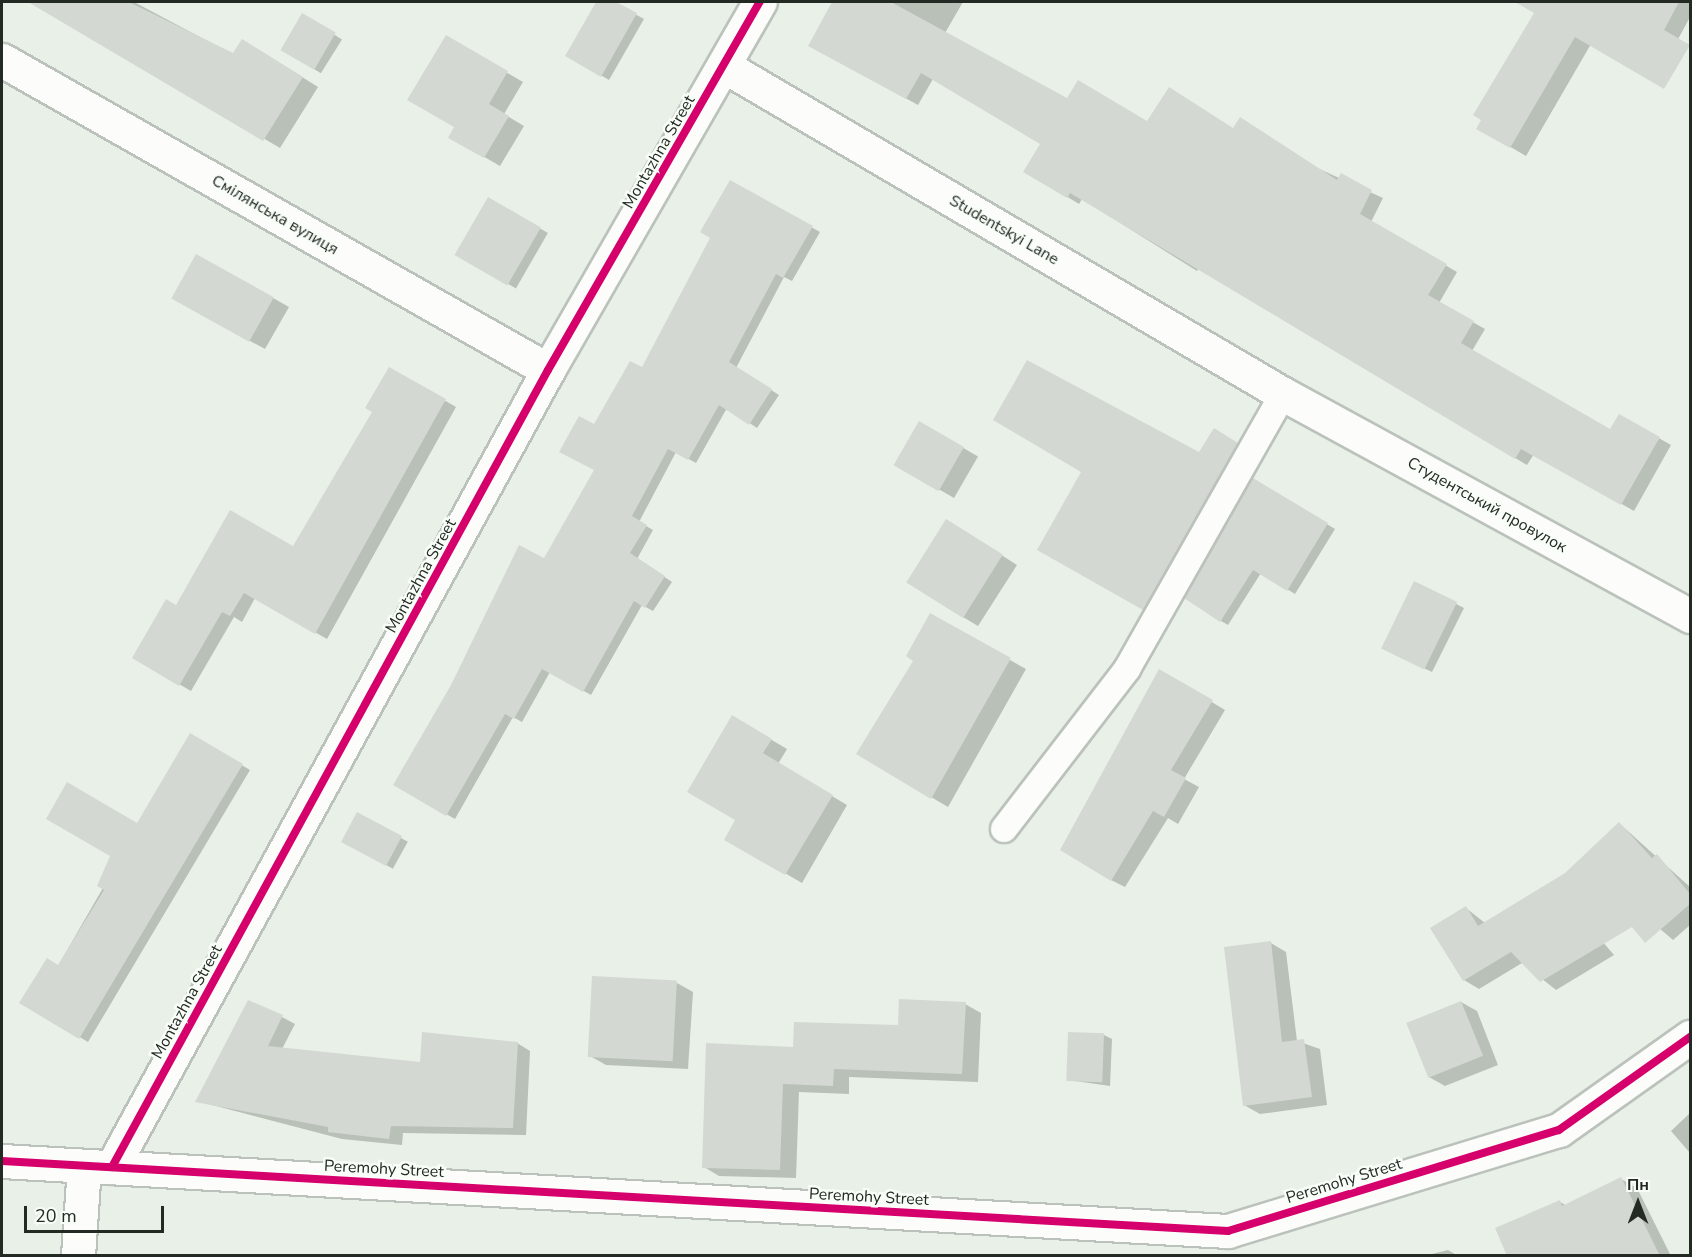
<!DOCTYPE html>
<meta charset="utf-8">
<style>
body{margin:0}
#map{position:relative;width:1692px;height:1257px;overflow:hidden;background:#e8f0e7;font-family:"Nunito Sans",sans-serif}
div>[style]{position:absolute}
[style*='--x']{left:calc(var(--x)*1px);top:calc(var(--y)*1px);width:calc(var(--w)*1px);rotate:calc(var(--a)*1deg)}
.shadow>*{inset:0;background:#0003;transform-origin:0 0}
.building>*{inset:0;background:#d3d9d2;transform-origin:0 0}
.roads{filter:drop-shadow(2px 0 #bbc2bb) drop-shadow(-2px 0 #bbc2bb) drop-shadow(0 2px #bbc2bb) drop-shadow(0 -2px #bbc2bb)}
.service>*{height:26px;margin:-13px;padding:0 13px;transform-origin:13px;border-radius:13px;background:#fcfdfb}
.minor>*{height:33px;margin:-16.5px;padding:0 16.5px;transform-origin:16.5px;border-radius:16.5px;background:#fcfdfb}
.cycleway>*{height:8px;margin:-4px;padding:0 4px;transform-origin:4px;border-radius:4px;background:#d6006c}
span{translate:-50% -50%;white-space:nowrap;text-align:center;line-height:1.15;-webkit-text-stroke:5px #f8fef7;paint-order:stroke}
.street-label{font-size:16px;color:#232923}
.frame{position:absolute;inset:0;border:3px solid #232923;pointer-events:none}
.north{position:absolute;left:1608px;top:1173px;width:60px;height:60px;-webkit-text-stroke:4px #f8fef7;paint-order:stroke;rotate:0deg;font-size:16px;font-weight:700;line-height:24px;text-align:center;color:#232923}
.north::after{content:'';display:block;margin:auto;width:21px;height:27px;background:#232923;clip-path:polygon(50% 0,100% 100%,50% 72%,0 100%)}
.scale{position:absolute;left:24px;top:1206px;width:140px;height:27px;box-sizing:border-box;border:3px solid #232923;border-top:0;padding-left:8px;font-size:18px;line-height:21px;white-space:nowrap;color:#232923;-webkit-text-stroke:4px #f8fef7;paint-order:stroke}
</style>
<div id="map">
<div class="shadow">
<i style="clip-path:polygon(65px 2px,134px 2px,234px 55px,259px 50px,318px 87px,280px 148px,56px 17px)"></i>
<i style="clip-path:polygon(598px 2px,613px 2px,644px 19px,609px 80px,567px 55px)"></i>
<i style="clip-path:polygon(834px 2px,963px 2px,945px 33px,1068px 100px,1147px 123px,1234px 130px,1383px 198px,1371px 222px,1457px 272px,1439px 303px,1485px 329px,1472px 351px,1611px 431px,1620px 416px,1671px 445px,1634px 511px,1534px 454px,1527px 465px,1199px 267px,1197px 271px,1082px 199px,1079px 204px,1025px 171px,1042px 143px,933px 79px,918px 105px,820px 51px,813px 39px)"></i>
<i style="clip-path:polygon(1531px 2px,1690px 2px,1690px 17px,1655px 82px,1591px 44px,1526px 156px,1478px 128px,1539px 7px)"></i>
<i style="left:303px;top:15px;width:46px;height:40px;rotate:32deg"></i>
<i style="clip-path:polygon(446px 37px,523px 82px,504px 114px,524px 126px,500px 166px,450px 137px,456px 127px)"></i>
<i style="clip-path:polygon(730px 182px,820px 232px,792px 281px,784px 277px,736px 368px,779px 395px,757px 428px,727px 408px,696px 463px,676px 452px,639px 522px,653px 530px,637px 559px,672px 582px,653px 611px,642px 605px,591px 695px,550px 672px,522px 722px,513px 717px,455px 819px,395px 785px,544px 560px,596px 470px,594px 426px,642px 369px,712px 238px)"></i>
<i style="left:489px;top:199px;width:68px;height:64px;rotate:30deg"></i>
<i style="clip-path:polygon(273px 298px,289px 307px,265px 349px,189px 308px)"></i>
<i style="clip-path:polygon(390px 369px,456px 407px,327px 639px,255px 598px,242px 622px,234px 617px,191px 691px,134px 658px,177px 607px,294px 548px,374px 412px)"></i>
<i style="left:920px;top:423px;width:67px;height:48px;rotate:30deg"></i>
<i style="clip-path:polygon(1215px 430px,1245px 449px,1151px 613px,1039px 549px,1200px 454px)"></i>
<i style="clip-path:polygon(1253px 480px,1335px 529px,1295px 594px,1261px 573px,1228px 625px,1221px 621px)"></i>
<i style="clip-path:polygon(962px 530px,1017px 565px,978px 626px,963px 617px)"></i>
<i style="clip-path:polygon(1415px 583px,1464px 608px,1432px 672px,1390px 652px)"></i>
<i style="clip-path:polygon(930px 615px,1026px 669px,948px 807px,858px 754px,915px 660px)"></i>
<i style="clip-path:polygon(1160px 671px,1225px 710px,1184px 779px,1199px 787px,1178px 824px,1168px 818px,1125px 887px,1111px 880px)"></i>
<i style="clip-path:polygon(733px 717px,787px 749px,778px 764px,847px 805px,802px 883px,726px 839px,737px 820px)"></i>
<i style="clip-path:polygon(191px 735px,250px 770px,88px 1042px,21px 1002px,58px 966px)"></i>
<i style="left:358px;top:814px;width:57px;height:31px;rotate:29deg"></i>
<i style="clip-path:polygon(1620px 824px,1690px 887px,1690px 925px,1673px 940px,1615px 890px,1584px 920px,1614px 955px,1556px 990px,1522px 963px,1479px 989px,1464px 980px,1466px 908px,1485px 923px,1586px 862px)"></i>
<i style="clip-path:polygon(1271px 943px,1286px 952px,1297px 1041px,1320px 1049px,1327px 1105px,1260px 1114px,1244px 1105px)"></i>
<i style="clip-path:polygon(677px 983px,693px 992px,688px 1069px,606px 1065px,590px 1056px)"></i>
<i style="clip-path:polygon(1461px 1002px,1477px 1011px,1498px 1065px,1445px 1086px,1429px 1077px)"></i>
<i style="clip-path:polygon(965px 1004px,981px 1013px,978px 1082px,849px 1077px,849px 1094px,799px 1092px,796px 1178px,719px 1176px,704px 1167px,794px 1048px,900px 1027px)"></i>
<i style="clip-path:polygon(282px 1017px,295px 1024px,282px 1049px,421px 1064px,517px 1043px,530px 1051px,526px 1135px,403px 1133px,402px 1145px,342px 1139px,197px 1101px)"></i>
<i style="clip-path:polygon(1104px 1035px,1112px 1039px,1110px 1086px,1068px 1080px)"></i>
<i style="clip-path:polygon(1690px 1113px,1690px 1153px,1671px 1131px)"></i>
<i style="clip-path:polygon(1621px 1179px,1637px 1188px,1671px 1256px,1509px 1256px,1560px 1202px,1567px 1206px)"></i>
<i style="clip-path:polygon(1448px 1250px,1458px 1256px,1424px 1256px)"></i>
</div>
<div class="building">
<i style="clip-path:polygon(28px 2px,129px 2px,233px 53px,242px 39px,303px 77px,263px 141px)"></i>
<i style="clip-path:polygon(596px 2px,616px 2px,637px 13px,601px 77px,565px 56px)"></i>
<i style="clip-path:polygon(832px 2px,891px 2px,1067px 98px,1078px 80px,1147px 121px,1169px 87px,1233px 128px,1240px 117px,1337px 180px,1341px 173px,1372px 190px,1360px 214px,1447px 264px,1428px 295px,1474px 321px,1461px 343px,1610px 429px,1619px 414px,1660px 437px,1621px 505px,1521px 449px,1515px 459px,1070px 193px,1067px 198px,1023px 172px,1040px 144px,921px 73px,906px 99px,808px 46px)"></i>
<i style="clip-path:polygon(1515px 2px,1679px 2px,1664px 30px,1690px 45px,1664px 89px,1575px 37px,1510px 148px,1476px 129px,1481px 120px,1473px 115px,1534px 13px)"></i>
<i style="left:302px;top:13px;width:39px;height:43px;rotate:30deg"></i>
<i style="clip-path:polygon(446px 35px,508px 71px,489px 104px,509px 116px,484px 158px,448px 138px,454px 127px,407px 100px)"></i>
<i style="clip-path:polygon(730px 180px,813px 226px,783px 278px,776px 274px,729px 362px,772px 389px,749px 425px,719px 405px,688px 460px,668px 449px,632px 516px,647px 525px,630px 553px,665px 576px,645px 608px,634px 601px,583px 692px,542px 669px,514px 719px,505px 714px,446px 816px,393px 785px,451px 685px,519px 545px,544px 558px,594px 470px,559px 452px,579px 416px,594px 424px,630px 361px,642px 367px,710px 238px,700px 232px)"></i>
<i style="left:488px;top:197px;width:61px;height:67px;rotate:30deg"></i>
<i style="left:196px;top:254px;width:89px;height:51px;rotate:29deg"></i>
<i style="clip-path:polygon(1027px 360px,1199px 452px,1214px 428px,1238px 443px,1143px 610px,1037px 550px,1081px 472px,993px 420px)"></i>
<i style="clip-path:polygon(389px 367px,446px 399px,315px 634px,244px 593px,230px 616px,222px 612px,179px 686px,132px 658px,166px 599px,176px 605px,230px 510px,293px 546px,372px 412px,365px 408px)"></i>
<i style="left:919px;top:421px;width:52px;height:51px;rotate:30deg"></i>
<i style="clip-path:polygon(1253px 478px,1328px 523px,1287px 591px,1253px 570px,1220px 622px,1184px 598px)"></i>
<i style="left:946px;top:519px;width:67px;height:75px;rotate:32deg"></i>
<i style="left:1414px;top:581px;width:48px;height:75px;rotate:26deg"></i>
<i style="clip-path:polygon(930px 613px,1011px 658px,931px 799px,856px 754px,913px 661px,906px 656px)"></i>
<i style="clip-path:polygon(1159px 669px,1213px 700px,1171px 770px,1186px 778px,1164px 817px,1153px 811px,1111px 881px,1060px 850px)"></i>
<i style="clip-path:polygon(732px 715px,772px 739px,763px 753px,833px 795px,785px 875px,724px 840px,735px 820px,687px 792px)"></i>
<i style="clip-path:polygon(190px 733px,243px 764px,79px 1039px,19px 1003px,47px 958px,58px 965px,104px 890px,97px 886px,110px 856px,46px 819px,67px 782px,137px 823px)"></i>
<i style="left:357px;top:812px;width:51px;height:34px;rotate:28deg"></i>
<i style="clip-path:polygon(1619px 822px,1652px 858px,1657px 854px,1690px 894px,1690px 904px,1645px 943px,1632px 927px,1540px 982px,1511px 952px,1463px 981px,1430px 928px,1466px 906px,1478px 926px,1565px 873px)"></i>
<i style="clip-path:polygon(1271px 941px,1282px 1042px,1304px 1039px,1312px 1097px,1243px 1106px,1224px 947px)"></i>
<i style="left:592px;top:976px;width:85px;height:81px;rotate:3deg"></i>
<i style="clip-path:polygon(899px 999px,966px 1002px,962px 1074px,834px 1069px,833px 1086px,783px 1084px,780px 1170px,702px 1168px,706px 1043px,793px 1047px,794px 1022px,898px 1025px)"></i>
<i style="clip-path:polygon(248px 1000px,283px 1015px,268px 1046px,420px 1062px,422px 1032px,518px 1042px,513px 1128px,391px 1126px,389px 1139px,328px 1132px,328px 1127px,195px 1102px)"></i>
<i style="left:1461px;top:1001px;width:59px;height:59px;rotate:68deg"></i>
<i style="left:1068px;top:1032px;width:36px;height:49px;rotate:2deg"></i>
<i style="clip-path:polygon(1621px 1177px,1660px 1256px,1507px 1256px,1495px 1228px,1560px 1200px,1562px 1206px)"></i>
</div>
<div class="roads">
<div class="service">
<i style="--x:1004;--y:829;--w:202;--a:-52.4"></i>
<i style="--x:1127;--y:669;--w:316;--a:-60.4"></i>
</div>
<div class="minor">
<i style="--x:2;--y:60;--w:628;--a:29.59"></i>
<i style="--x:724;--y:66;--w:648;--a:30.4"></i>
<i style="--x:1283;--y:394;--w:464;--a:28.6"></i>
<i style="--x:2;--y:1161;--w:1228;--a:3.27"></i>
<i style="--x:1228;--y:1231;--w:346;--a:-17"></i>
<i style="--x:1559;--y:1130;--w:161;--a:-35.4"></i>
<i style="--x:112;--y:1167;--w:908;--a:-61.32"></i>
<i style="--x:548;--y:370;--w:425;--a:-60.1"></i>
<i style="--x:78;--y:1256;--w:90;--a:-86.2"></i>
</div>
</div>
<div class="cycleway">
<i style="--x:2;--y:1161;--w:1228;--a:3.27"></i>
<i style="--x:1228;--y:1231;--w:346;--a:-17"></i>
<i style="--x:1559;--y:1130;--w:161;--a:-35.4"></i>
<i style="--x:112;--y:1167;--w:908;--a:-61.32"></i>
<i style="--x:548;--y:370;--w:425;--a:-60.1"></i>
</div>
<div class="street-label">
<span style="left:659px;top:152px;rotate:-60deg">Montazhna Street</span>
<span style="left:275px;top:215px;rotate:30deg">Смілянська вулиця</span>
<span style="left:1004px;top:230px;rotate:30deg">Studentskyi Lane</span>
<span style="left:1487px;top:505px;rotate:29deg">Студентський провулок</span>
<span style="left:421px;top:576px;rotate:-61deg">Montazhna Street</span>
<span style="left:187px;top:1002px;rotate:-61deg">Montazhna Street</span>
<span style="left:384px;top:1169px;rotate:3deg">Peremohy Street</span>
<span style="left:1344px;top:1181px;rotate:-17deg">Peremohy Street</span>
<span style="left:869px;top:1197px;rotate:3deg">Peremohy Street</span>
</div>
<div class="frame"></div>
<div class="north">Пн</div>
<div class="scale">20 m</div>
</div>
